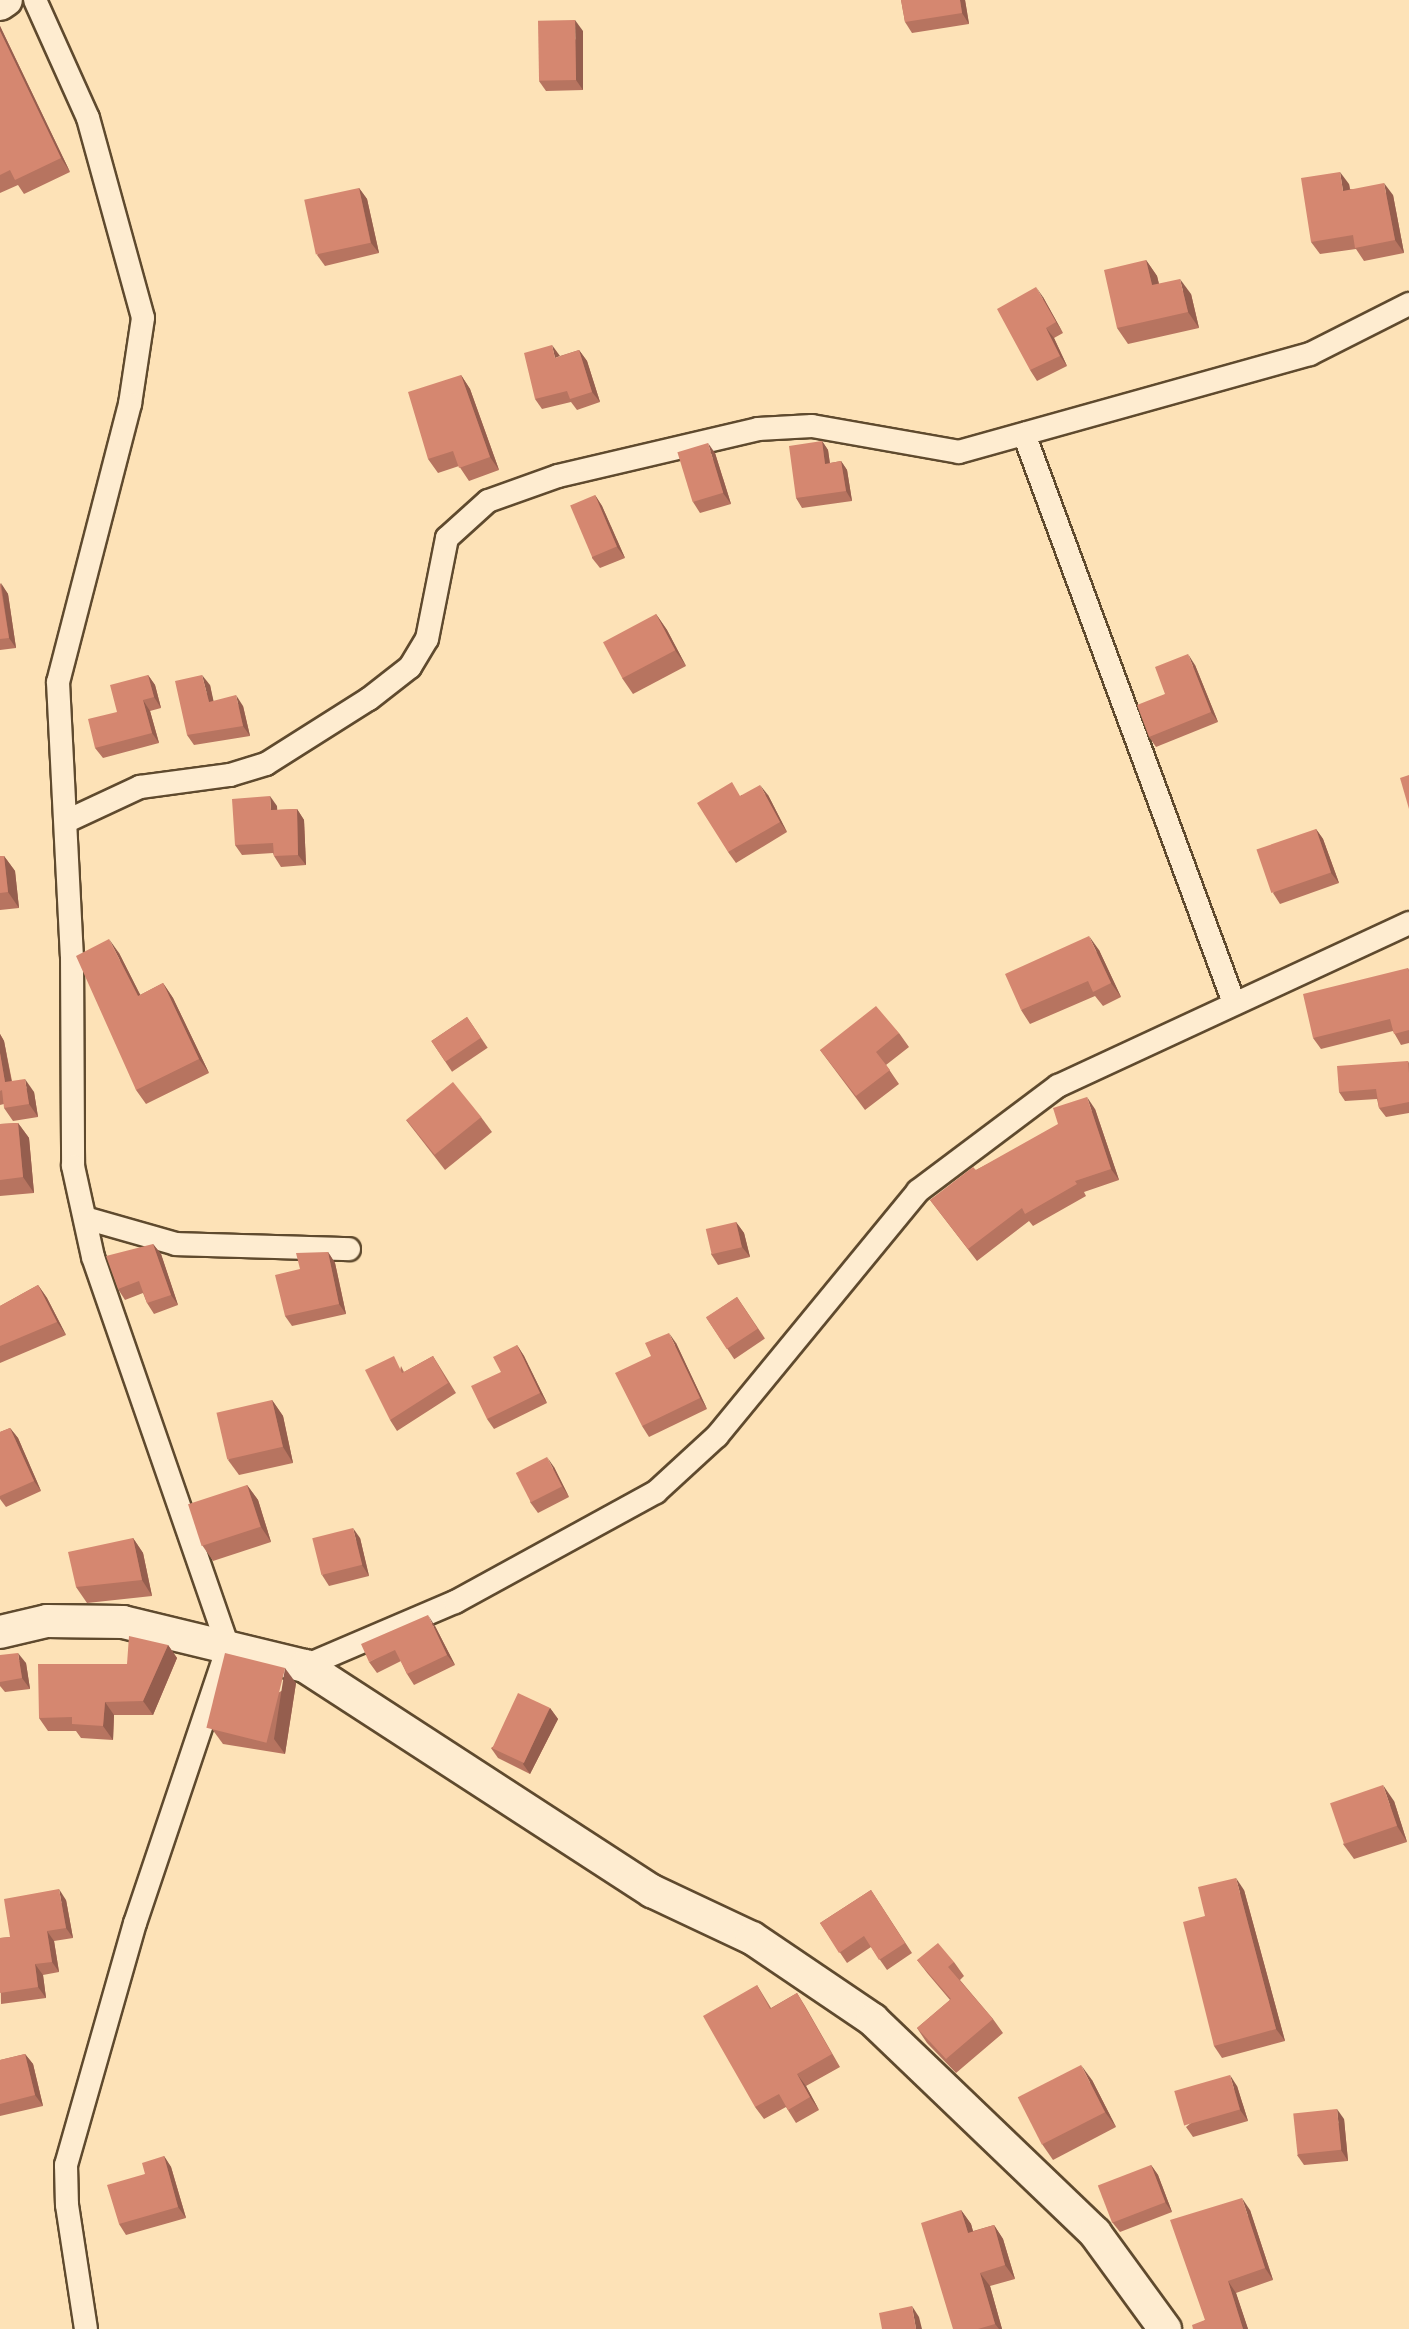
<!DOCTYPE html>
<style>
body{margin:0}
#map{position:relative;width:1409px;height:2329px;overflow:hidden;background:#fde2b7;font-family:"Gentium Book Plus",serif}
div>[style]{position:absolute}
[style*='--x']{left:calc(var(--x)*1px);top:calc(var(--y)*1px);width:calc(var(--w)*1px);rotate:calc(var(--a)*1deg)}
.roads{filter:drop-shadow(2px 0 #5f4a2e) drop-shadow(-2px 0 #5f4a2e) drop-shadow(0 2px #5f4a2e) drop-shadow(0 -2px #5f4a2e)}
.street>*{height:22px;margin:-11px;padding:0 11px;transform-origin:11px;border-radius:11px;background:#feecd0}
.secondary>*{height:32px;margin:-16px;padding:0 16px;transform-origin:16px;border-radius:16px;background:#feecd0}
.wall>*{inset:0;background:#b77460;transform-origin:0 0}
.shaded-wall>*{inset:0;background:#955e4e}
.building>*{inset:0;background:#d58770;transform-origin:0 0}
span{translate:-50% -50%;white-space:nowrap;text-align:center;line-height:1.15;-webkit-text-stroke:6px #feecd0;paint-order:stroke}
</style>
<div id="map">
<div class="roads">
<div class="street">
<i style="--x:35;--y:0;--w:129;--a:65.8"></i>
<i style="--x:88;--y:118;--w:207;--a:74.6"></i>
<i style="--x:143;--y:318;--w:87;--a:98.6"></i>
<i style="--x:130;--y:404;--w:287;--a:104.5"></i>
<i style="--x:58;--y:682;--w:274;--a:87.1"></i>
<i style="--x:72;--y:956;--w:210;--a:89.7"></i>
<i style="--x:73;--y:1166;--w:93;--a:77.6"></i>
<i style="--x:93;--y:1257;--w:413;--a:70.9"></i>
<i style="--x:228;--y:1647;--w:291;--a:108.6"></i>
<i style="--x:135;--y:1923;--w:252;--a:105.9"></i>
<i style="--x:66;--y:2165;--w:40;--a:88.6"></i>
<i style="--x:67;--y:2205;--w:125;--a:81.3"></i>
<i style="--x:1024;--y:434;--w:607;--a:69.74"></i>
<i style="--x:67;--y:821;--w:81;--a:-25"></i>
<i style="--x:140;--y:787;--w:91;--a:-7.6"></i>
<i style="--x:230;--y:775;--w:38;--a:-17"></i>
<i style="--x:266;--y:764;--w:122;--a:-32.3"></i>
<i style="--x:369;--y:699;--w:52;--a:-38"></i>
<i style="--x:410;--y:667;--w:33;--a:-59"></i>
<i style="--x:427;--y:639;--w:103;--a:-78.8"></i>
<i style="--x:447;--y:538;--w:55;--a:-42.1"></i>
<i style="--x:488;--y:501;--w:74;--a:-19.7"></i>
<i style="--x:558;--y:476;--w:205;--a:-13.2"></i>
<i style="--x:758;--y:429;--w:54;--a:-3.2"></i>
<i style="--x:812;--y:426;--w:149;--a:10"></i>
<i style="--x:959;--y:452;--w:364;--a:-15.6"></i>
<i style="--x:1310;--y:354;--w:111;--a:-26.8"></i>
<i style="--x:85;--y:1218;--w:95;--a:15.9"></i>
<i style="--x:176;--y:1244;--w:173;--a:1.7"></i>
<i style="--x:305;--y:1666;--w:163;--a:-23.1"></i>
<i style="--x:455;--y:1602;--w:229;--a:-28.7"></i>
<i style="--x:656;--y:1492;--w:83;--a:-42.6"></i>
<i style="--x:717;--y:1436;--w:317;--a:-50.6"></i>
<i style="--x:918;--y:1191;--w:175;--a:-36.9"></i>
<i style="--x:1058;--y:1086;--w:387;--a:-24.9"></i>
</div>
<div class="secondary">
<i style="--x:0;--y:4;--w:7;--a:-34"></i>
<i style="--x:0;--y:1632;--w:48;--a:-13.2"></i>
<i style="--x:47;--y:1621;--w:76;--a:0.8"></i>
<i style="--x:123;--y:1622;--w:187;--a:13.6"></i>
<i style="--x:305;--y:1666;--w:414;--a:33"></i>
<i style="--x:652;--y:1891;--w:110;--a:25.2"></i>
<i style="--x:752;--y:1938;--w:146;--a:34.1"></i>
<i style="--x:873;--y:2020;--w:308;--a:43.8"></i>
<i style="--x:1095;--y:2233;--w:119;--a:53.9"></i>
</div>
</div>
<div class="wall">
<i style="clip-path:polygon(901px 0,965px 0,969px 24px,912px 33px,905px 22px)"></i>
<i style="clip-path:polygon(0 26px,70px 172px,24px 194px,18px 185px,0 193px)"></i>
<i style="clip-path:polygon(583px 31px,583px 90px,546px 91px,539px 81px)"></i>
<i style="clip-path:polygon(1349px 184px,1350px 189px,1393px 195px,1404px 253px,1364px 261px,1356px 249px,1320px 254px,1311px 242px)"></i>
<i style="clip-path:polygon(359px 188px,367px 199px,379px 253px,325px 266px,317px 255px)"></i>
<i style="clip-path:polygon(1146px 260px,1157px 276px,1159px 284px,1191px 294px,1199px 328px,1128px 344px,1117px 328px)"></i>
<i style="clip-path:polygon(1043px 297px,1063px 333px,1054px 338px,1067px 366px,1037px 381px,1030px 370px)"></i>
<i style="clip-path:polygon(579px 350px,587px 361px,600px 402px,577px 410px,571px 402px,542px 409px,535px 399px,560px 356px)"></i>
<i style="clip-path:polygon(461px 375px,470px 389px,499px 470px,469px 481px,459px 466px,438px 473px,428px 459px)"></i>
<i style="clip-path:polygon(822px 441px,828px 450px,830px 463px,841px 461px,847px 470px,852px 501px,802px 508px,796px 498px)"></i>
<i style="clip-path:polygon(715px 453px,731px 504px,700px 513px,693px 502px)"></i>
<i style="clip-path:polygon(595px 495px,602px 506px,625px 558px,600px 568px,592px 558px)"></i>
<i style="clip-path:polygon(0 583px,8px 594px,16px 648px,0 650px)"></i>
<i style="clip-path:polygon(656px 614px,667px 630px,686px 666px,633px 694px,622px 678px)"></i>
<i style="clip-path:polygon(1195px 665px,1218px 722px,1156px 747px,1149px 737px,1165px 694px)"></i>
<i style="clip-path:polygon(148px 675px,155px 685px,161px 708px,150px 711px,159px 743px,103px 758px,95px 748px)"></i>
<i style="clip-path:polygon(210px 685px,213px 701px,243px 706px,250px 736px,194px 745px,187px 735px)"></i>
<i style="clip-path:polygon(741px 795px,768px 795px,787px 832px,736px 863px,728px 852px)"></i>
<i style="clip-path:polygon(277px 806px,277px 810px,297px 809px,304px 820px,306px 865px,281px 867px,274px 856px,273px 853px,242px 855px,235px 845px)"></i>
<i style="clip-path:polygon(1316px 829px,1323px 839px,1339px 883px,1280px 904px,1273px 893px)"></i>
<i style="clip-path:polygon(0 856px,4px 856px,15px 871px,19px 908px,0 910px)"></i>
<i style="clip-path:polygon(1099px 950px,1121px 997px,1103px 1006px,1095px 996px,1030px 1024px,1021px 1010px)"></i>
<i style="clip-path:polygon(119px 953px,140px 995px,163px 983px,173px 998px,209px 1073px,146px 1104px,136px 1090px)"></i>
<i style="clip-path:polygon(1408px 968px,1409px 970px,1409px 1043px,1401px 1045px,1393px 1031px,1321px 1049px,1313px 1038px)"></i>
<i style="left:467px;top:1017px;width:37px;height:43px;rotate:56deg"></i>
<i style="clip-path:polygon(899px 1033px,909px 1047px,886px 1065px,899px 1084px,865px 1110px,820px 1050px)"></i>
<i style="clip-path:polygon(0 1034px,4px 1041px,12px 1081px,34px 1092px,38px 1117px,13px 1121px,4px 1108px,4px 1104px,0 1105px)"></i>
<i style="clip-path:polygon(1408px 1061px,1409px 1063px,1409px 1113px,1386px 1117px,1379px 1108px,1377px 1099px,1345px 1101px,1339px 1092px)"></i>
<i style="clip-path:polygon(1095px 1109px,1119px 1180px,1084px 1192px,1086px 1196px,1033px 1226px,1029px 1221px,977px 1261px,930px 1200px,976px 1170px)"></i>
<i style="clip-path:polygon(481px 1117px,492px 1132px,445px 1170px,406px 1120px)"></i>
<i style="clip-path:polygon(18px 1123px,29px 1138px,34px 1193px,0 1196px,0 1124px)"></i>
<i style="clip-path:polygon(736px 1222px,744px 1233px,750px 1257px,718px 1265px,711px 1254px)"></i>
<i style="clip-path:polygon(153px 1244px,161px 1254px,178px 1305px,154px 1314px,147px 1303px,143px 1293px,125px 1300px,118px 1289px)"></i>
<i style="clip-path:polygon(328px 1252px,335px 1263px,346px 1314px,292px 1326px,285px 1316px,300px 1269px)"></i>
<i style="clip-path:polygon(38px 1285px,47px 1298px,66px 1335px,0 1363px,0 1306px)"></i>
<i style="left:737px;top:1297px;width:50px;height:37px;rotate:56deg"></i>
<i style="clip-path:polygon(676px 1343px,707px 1409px,649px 1437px,642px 1426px)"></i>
<i style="clip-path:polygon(517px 1345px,524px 1356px,547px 1403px,494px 1429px,487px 1419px,501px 1372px)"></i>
<i style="clip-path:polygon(433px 1356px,456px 1393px,397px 1431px,390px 1420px,401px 1366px,404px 1372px)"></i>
<i style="clip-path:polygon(272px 1400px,283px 1416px,293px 1463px,239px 1475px,228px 1460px)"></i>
<i style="clip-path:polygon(10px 1428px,18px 1438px,41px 1491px,6px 1507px,0 1499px,0 1432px)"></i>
<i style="clip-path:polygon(554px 1467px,569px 1497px,538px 1513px,530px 1502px)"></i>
<i style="clip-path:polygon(247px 1485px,258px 1500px,271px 1542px,213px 1561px,202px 1545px)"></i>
<i style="clip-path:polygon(133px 1538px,143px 1553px,152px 1596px,87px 1603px,76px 1587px)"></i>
<i style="clip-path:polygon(360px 1538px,369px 1576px,329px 1586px,322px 1575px)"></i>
<i style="clip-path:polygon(435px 1626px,455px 1665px,414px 1685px,407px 1674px,401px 1661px,377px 1673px,369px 1662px)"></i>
<i style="clip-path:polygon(168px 1645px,177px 1658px,153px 1715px,114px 1715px,113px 1740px,81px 1738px,76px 1731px,48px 1731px,39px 1718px,127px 1664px)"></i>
<i style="clip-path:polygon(0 1655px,26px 1663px,30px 1689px,5px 1692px,0 1686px)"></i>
<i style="clip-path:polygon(296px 1683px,285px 1754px,223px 1744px,212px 1729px)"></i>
<i style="clip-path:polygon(550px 1708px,558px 1719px,530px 1774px,498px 1758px,491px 1748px)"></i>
<i style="clip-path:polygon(1394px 1801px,1407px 1842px,1354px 1859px,1343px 1844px)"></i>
<i style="clip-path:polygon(871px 1890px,912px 1953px,887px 1970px,871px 1947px,847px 1963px,820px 1923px)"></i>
<i style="clip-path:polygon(1244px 1890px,1285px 2041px,1222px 2058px,1214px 2046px,1205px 1916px)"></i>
<i style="clip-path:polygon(66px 1900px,73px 1938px,54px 1941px,59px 1972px,43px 1975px,46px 1998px,1px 2004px,0 1938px,10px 1937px)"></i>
<i style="clip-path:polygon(917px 1960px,954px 1962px,964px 1976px,960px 1980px,993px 2019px,1003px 2033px,956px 2073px,927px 2043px,917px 2028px,950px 2000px,928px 1974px)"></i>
<i style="clip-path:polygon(757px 1985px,771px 2008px,797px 1993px,805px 2006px,840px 2067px,806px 2086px,819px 2110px,796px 2123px,786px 2107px,764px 2119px,755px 2107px)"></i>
<i style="clip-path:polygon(25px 2054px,33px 2064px,43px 2106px,0 2116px,0 2060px)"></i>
<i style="clip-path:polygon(1092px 2080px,1116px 2127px,1053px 2160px,1042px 2144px)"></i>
<i style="clip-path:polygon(1237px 2086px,1248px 2121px,1193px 2137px,1186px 2127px)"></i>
<i style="clip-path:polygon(1344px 2119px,1348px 2161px,1304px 2165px,1297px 2155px)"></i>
<i style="clip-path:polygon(164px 2156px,171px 2167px,186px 2218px,126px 2235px,119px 2224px,145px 2174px)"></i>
<i style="clip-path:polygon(1151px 2165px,1158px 2175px,1172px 2212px,1120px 2232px,1112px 2222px)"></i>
<i style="clip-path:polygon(961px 2210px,971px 2224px,973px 2231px,994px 2225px,1003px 2239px,1015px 2279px,990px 2286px,1002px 2329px,953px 2329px)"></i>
<i style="clip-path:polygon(1250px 2210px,1273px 2280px,1236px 2293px,1248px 2329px,1193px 2329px,1205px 2320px)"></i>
</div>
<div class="shaded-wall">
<i style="clip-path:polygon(960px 0,965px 0,969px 24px,962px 13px)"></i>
<i style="clip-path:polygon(575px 20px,583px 31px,583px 90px,576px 80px)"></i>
<i style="clip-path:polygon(0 26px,70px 172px,61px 158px,0 31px)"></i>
<i style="clip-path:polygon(1340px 172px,1349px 184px,1352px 203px,1343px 191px)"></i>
<i style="clip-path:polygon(1384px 183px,1393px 195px,1404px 253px,1395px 240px)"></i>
<i style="clip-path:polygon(359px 188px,367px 199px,379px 253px,371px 243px)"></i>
<i style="clip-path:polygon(1146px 260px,1157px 276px,1163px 301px,1152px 285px)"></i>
<i style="clip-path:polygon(1180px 279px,1191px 294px,1199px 328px,1188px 312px)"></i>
<i style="clip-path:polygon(1036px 287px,1043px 297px,1063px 333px,1056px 322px)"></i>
<i style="clip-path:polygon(1046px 328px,1054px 338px,1067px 366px,1060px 356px)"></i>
<i style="clip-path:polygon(552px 345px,560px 356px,555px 358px)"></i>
<i style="clip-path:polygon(579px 350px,587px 361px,600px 402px,592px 392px)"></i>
<i style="clip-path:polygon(461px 375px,470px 389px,499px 470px,490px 457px)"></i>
<i style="clip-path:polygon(822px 441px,828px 450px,831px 473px,825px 464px)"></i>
<i style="clip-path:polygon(708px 443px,715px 453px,731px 504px,723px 493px)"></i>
<i style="clip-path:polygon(841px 461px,847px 470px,852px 501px,846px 491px)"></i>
<i style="clip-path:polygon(595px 495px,602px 506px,625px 558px,617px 547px)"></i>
<i style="clip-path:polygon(1px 583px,8px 594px,16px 648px,9px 638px)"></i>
<i style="clip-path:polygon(656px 614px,667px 630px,686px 666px,675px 650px)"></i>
<i style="clip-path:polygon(1188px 654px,1195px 665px,1218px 722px,1211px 712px)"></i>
<i style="clip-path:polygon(148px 675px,155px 685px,161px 708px,154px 697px)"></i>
<i style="clip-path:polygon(202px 675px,210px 685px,216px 712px,209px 702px)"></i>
<i style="clip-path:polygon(236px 695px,243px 706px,250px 736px,243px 726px)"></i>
<i style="clip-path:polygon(143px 700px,150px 711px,159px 743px,152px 733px)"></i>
<i style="clip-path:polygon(760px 785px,768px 795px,787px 832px,780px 822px)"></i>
<i style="clip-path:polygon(270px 796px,277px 806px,278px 821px,271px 810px)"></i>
<i style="clip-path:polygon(297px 809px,304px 820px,306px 865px,298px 855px)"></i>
<i style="clip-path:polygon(1316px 829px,1323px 839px,1339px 883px,1331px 873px)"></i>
<i style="clip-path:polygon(4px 856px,15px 871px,19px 908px,8px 892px)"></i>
<i style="clip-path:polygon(1089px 936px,1099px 950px,1121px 997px,1111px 983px)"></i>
<i style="clip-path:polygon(109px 939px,119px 953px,148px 1010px,138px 996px)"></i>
<i style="clip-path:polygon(163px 983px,173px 998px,209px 1073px,199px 1059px)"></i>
<i style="clip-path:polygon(0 1034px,4px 1041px,14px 1095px,5px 1082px,0 1053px)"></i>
<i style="clip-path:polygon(25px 1079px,34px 1092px,38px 1117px,29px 1104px)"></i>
<i style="clip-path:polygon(1087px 1097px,1095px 1109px,1119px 1180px,1111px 1169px)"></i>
<i style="clip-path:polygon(18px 1123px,29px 1138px,34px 1193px,23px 1177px)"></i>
<i style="clip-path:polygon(736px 1222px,744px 1233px,750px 1257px,742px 1247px)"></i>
<i style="clip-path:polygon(153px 1244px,161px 1254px,178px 1305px,171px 1295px)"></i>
<i style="clip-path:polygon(328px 1252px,335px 1263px,346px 1314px,339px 1304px)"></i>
<i style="clip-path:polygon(38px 1285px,47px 1298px,66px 1335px,57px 1322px)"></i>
<i style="clip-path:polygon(669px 1333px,676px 1343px,707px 1409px,700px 1398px)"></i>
<i style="clip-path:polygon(517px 1345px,524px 1356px,547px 1403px,540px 1393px)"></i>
<i style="clip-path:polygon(272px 1400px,283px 1416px,293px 1463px,283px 1447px)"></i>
<i style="clip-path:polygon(10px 1428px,18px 1438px,41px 1491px,34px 1481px)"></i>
<i style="clip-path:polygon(547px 1457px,554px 1467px,569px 1497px,562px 1486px)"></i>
<i style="clip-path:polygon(247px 1485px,258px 1500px,271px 1542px,261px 1527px)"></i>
<i style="clip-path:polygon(353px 1528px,360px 1538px,369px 1576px,362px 1565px)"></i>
<i style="clip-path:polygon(133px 1538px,143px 1553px,152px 1596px,142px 1580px)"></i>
<i style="clip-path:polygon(428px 1615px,435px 1626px,455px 1665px,447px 1655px)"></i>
<i style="clip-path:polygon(168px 1645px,177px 1658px,153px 1715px,143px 1701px)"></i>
<i style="clip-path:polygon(18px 1653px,26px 1663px,30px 1689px,22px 1678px)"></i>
<i style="clip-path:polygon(285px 1668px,296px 1683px,285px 1754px,274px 1739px)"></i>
<i style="clip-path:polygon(105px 1702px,114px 1715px,113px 1740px,103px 1726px)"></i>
<i style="clip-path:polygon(550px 1708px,558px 1719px,530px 1774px,523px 1764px)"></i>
<i style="clip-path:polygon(1383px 1785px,1394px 1801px,1407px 1842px,1397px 1826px)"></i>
<i style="clip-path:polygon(1236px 1878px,1244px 1890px,1285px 2041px,1276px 2029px)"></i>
<i style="clip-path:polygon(59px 1889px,66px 1900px,73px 1938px,66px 1928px)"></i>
<i style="clip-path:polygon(47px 1931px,54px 1941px,59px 1972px,52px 1962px)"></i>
<i style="clip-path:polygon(35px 1964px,43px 1975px,46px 1998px,38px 1987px)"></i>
<i style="clip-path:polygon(25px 2054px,33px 2064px,43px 2106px,35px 2095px)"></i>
<i style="clip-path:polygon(1081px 2065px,1092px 2080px,1116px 2127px,1105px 2112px)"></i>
<i style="clip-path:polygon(797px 2074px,806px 2086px,819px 2110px,810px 2097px)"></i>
<i style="clip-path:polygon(1230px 2075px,1237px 2086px,1248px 2121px,1240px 2110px)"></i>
<i style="clip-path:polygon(1337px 2109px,1344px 2119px,1348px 2161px,1341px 2150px)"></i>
<i style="clip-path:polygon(164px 2156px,171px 2167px,186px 2218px,178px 2207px)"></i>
<i style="clip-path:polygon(1151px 2165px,1158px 2175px,1172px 2212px,1165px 2202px)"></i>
<i style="clip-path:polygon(1242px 2198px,1250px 2210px,1273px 2280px,1265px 2268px)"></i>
<i style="clip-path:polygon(961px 2210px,971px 2224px,977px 2246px,968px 2233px)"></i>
<i style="clip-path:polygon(994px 2225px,1003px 2239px,1015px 2279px,1005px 2265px)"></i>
<i style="clip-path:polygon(980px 2273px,990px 2286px,1002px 2329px,999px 2329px,995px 2324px)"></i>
<i style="clip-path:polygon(1228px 2281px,1236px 2293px,1248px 2329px,1243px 2329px)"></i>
<i style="clip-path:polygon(912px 2306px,919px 2317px,922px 2329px,916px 2329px)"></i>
</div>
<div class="building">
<i style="clip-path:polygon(901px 0,960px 0,962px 13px,905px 22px)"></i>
<i style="left:575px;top:20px;width:60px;height:37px;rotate:89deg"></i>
<i style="clip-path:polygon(0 31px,61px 158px,15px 180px,10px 170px,0 175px)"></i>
<i style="clip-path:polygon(1340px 172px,1343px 191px,1384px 183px,1395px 240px,1355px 248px,1353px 235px,1311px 242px,1301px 178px)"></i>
<i style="left:359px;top:188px;width:56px;height:56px;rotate:78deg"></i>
<i style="clip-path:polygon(1146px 260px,1152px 285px,1180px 279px,1188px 312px,1117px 328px,1104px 270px)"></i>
<i style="clip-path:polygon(1036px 287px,1056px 322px,1046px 328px,1060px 356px,1030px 370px,997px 309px)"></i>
<i style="clip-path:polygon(552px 345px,555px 358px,579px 350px,592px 392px,570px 399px,567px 391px,535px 399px,524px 353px)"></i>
<i style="clip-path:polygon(461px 375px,490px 457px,459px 468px,453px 451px,428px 459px,408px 392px)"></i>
<i style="clip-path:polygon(822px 441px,825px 464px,841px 461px,846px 491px,796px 498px,789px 446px)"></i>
<i style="left:708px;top:443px;width:52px;height:32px;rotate:73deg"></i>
<i style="left:595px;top:495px;width:56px;height:27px;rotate:67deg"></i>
<i style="clip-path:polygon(0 583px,9px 638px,0 639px)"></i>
<i style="left:656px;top:614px;width:41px;height:60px;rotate:62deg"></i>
<i style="clip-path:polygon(1188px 654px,1211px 712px,1149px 737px,1137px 705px,1165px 694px,1155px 667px)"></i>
<i style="clip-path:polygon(148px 675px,154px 697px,143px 700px,152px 733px,95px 748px,88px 719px,117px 712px,110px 685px)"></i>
<i style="clip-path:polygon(202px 675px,209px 702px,236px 695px,243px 726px,187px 735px,175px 681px)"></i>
<i style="clip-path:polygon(1409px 775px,1409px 809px,1400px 778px)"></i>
<i style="clip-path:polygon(732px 782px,740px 796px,760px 785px,780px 822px,728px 852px,697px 803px)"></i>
<i style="clip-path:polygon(270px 796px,271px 810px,297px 809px,298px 855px,274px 856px,273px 843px,235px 845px,232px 799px)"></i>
<i style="left:1316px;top:829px;width:46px;height:63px;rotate:71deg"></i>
<i style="clip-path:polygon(0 856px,4px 856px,8px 892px,0 893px)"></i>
<i style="clip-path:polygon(1089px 936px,1111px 983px,1093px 992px,1088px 981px,1021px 1010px,1005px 974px)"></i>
<i style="clip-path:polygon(109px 939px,138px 996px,163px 983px,199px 1059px,136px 1090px,76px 956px)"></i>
<i style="clip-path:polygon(1408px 968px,1409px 972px,1409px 1030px,1394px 1034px,1390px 1019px,1313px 1038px,1303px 994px)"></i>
<i style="clip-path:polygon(876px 1006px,899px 1033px,876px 1052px,890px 1070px,856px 1096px,820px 1050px)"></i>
<i style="left:467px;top:1017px;width:25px;height:43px;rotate:56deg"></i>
<i style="clip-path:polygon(0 1053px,5px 1082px,25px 1079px,29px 1104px,4px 1108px,2px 1090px,0 1091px)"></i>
<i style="clip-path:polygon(1408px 1061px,1409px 1073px,1409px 1102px,1379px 1108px,1376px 1089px,1339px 1092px,1337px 1066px)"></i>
<i style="left:453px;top:1082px;width:45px;height:60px;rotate:51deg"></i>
<i style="clip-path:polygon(1087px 1097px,1111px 1169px,1075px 1181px,1077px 1184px,1025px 1214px,1022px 1208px,968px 1249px,930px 1200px,973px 1167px,976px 1170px,1058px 1124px,1053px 1108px)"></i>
<i style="clip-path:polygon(18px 1123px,23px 1177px,0 1180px,0 1124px)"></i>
<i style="left:736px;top:1222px;width:26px;height:31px;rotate:77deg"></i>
<i style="clip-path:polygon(153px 1244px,171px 1295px,147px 1303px,139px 1281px,118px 1289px,106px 1256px)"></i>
<i style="clip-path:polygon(328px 1252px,339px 1304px,285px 1316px,275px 1275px,300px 1269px,296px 1253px)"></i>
<i style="clip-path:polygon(38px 1285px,57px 1322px,0 1346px,0 1306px)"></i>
<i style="left:737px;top:1297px;width:38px;height:37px;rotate:57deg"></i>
<i style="clip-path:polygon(669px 1333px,700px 1398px,642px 1426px,615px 1373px,651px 1356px,645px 1343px)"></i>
<i style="clip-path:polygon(517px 1345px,540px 1393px,487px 1419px,471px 1386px,501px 1372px,493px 1357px)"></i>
<i style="clip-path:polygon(394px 1356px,402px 1373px,433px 1356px,448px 1383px,390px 1420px,365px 1370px)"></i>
<i style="left:272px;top:1400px;width:48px;height:57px;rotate:77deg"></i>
<i style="clip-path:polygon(10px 1428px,34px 1481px,0 1496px,0 1432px)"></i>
<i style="left:547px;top:1457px;width:33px;height:35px;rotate:63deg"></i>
<i style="left:247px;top:1485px;width:44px;height:62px;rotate:72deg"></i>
<i style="left:353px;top:1528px;width:38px;height:42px;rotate:76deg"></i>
<i style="clip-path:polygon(133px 1538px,142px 1580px,76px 1587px,68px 1552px)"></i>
<i style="clip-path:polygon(428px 1615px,447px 1655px,407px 1674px,395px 1650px,369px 1662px,361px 1644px)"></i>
<i style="clip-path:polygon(129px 1636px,168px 1645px,143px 1701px,105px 1702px,103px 1726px,72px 1724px,72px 1717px,39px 1718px,38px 1664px,127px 1664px)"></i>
<i style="clip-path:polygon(18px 1653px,22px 1678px,0 1682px,0 1655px)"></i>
<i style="left:225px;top:1653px;width:62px;height:77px;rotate:14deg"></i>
<i style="left:518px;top:1693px;width:35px;height:61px;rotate:25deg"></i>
<i style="left:1383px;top:1785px;width:43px;height:56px;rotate:71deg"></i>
<i style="clip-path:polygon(1236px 1878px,1276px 2029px,1214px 2046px,1183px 1922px,1205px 1916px,1198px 1887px)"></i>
<i style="clip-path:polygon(59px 1889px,66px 1928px,47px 1931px,52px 1962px,35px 1964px,38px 1987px,0 1993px,0 1938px,10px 1937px,4px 1899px)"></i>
<i style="clip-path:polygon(871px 1890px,905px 1943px,879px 1960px,864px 1936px,839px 1953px,820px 1923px)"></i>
<i style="clip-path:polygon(938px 1943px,954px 1962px,948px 1967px,993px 2019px,946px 2059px,917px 2028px,951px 1999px,917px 1960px)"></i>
<i style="clip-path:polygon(757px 1985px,770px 2009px,797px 1993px,832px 2054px,797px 2074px,810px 2097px,788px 2110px,779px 2094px,755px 2107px,703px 2016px)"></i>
<i style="clip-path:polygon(25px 2054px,35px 2095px,0 2104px,0 2060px)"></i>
<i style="left:1081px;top:2065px;width:53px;height:71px;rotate:63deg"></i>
<i style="left:1230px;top:2075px;width:36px;height:58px;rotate:74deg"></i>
<i style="left:1337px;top:2109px;width:41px;height:44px;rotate:84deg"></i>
<i style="clip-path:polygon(164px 2156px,178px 2207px,119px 2224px,107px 2185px,145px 2174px,142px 2163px)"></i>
<i style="left:1151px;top:2165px;width:40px;height:57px;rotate:69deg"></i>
<i style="clip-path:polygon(1242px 2198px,1265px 2268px,1228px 2281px,1243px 2329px,1193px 2329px,1192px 2325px,1205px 2320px,1170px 2220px)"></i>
<i style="clip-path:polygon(961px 2210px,968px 2233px,994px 2225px,1005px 2265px,980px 2273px,995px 2324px,978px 2329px,953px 2329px,921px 2223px)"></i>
<i style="clip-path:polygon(912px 2306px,916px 2329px,882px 2329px,879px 2313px)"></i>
</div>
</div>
